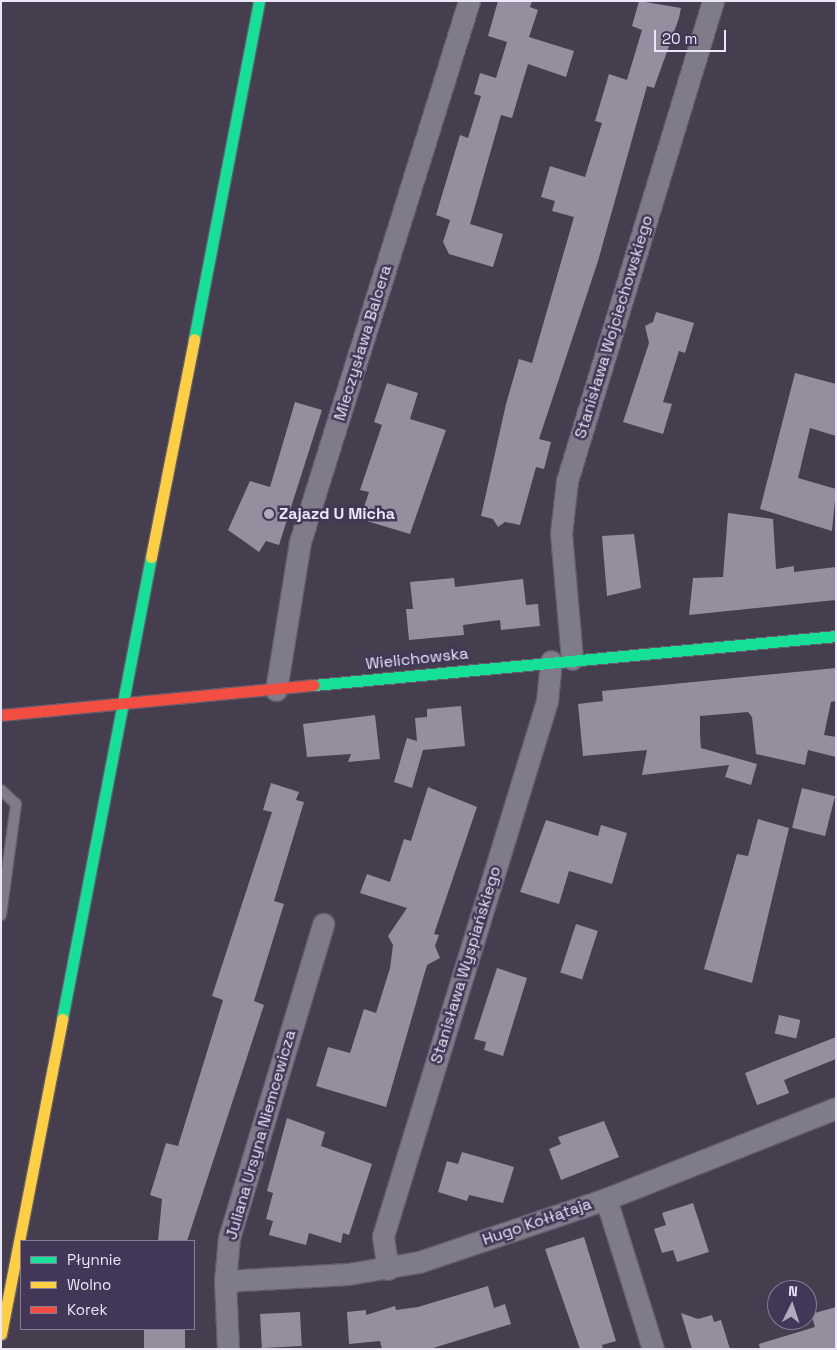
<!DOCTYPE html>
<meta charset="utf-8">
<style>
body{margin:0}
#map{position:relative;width:837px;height:1350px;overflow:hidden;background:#443e4f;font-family:"Space Grotesk",sans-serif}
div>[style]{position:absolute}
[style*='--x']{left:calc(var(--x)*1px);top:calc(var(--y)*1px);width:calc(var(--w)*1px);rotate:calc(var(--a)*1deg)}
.building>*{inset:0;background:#948e9e;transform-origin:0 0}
.roads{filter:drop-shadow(1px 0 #625c6c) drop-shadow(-1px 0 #625c6c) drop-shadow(0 1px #625c6c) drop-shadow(0 -1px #625c6c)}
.lane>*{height:10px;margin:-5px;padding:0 5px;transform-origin:5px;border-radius:5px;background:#807b89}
.street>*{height:21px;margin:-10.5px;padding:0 10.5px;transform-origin:10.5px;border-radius:10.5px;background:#807b89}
.fast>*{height:11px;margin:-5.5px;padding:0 5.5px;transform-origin:5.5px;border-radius:5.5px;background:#16e098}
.slow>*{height:11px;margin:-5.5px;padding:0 5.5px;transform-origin:5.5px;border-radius:5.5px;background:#ffcf43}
.jam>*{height:11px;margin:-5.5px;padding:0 5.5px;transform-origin:5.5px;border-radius:5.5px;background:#f24e42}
.dots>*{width:14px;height:14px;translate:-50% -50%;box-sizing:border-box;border:2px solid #423756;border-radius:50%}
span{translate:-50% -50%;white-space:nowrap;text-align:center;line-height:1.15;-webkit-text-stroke:5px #423756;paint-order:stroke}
.street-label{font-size:16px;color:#ece6f9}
.poi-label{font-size:16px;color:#ece6f9;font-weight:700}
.left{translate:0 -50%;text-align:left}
.frame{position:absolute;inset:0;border:2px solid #ece6f9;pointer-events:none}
.legend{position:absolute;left:20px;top:1240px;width:175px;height:90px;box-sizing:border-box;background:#423756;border:1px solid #867d97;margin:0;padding:6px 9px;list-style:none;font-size:15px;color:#ece6f9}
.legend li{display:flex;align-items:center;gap:10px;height:25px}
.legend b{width:25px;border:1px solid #867d97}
.north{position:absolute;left:767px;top:1280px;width:50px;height:50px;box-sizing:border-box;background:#423756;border:1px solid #867d97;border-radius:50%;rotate:4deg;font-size:14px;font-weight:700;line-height:20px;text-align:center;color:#ece6f9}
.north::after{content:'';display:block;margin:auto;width:18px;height:22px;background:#b1abbe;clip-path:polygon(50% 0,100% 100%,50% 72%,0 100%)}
.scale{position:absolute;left:654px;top:30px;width:72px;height:22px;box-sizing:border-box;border:2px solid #ece6f9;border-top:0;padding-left:6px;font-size:15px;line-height:18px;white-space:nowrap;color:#ece6f9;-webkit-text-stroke:4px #423756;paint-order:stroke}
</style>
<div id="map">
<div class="building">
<i style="clip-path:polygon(498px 1px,532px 1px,530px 7px,538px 10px,529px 37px,574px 51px,566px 77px,528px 64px,512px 118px,501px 115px,470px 224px,503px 234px,493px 267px,449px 254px,443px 242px,450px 220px,436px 215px,460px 135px,468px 138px,481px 96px,474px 94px,480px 73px,496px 78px,507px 42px,488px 36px)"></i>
<i style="clip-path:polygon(639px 1px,681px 8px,679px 18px,654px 88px,647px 86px,598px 261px,539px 439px,551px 442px,544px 469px,536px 467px,520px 525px,505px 522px,498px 527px,493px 519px,481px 516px,506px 404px,519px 359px,532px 363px,574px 217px,552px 211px,555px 201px,541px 197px,550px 166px,585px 177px,602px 123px,595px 121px,609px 74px,627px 80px,642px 30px,632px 26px)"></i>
<i style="clip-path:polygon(656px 312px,694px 323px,685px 353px,679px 351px,663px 402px,672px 404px,663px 434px,623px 422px,649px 343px,645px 326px,653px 322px)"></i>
<i style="clip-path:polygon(795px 373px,836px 384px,836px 436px,810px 428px,798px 478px,836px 489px,832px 531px,760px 509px)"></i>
<i style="clip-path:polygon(387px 383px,418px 393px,410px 419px,446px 430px,410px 534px,360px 519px,369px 492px,360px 490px,382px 425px,374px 422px)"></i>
<i style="clip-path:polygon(295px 402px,322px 410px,279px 545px,266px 541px,259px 552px,228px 530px,250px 481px,270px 487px)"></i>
<i style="clip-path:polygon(728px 513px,773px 519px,776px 569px,794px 566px,794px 572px,836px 567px,836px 600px,689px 615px,693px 578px,723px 577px)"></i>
<i style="clip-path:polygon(634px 534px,641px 588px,607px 596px,602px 536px)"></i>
<i style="clip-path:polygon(454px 578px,455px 587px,523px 579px,526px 605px,538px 604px,540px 626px,501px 630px,500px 620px,463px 625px,464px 635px,409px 640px,406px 609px,413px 609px,410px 582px)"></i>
<i style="clip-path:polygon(836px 668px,836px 701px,831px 702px,824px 735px,836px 737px,836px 757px,808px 750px,805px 765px,756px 754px,752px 717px,748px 712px,700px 716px,700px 734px,701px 748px,757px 764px,751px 785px,725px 777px,729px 765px,642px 775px,647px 750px,583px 756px,578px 704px,603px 701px,602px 691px)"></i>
<i style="clip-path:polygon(461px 706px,465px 746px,423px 750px,412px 788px,394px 782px,407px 738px,417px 741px,415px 718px,427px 717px,427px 709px)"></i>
<i style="clip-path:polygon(375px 715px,380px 759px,348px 762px,351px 754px,307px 757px,303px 724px)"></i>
<i style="clip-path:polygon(271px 783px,299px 792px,296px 800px,304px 802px,274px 901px,284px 904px,254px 1001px,264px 1005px,187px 1241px,158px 1241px,162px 1199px,150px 1195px,166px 1143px,178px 1146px,223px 1000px,212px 996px,272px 812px,263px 810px)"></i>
<i style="clip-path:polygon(428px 787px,477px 807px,434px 934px,439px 935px,435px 946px,440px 958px,427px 965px,386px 1107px,316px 1086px,328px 1047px,350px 1053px,364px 1009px,376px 1013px,390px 968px,393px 945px,388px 936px,407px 908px,360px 893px,367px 874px,390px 882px,404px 839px,411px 841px)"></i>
<i style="left:802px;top:788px;width:34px;height:41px;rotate:14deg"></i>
<i style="clip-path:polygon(758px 819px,789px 828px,752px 983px,704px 969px,737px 854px,748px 856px)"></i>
<i style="clip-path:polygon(546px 820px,598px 836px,601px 825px,627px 833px,612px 884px,569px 871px,559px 904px,520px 892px)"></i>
<i style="left:576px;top:924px;width:23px;height:51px;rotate:18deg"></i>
<i style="clip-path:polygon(497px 968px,527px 978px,503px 1056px,484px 1050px,486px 1042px,474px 1039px)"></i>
<i style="left:779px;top:1015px;width:22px;height:19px;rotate:13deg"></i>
<i style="clip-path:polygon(836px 1037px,836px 1059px,784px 1080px,789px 1093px,757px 1105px,745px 1073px)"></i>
<i style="clip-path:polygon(287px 1118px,325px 1132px,321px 1146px,372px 1164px,349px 1235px,343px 1233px,341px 1243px,309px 1233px,306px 1245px,269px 1235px,273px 1221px,266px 1219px,273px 1193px,267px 1191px)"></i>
<i style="clip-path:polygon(604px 1121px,619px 1157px,561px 1180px,549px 1149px,561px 1144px,558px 1137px)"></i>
<i style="clip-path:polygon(462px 1152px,514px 1167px,503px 1203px,469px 1195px,467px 1201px,438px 1192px,447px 1161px,458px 1164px)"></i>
<i style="clip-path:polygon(693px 1203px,709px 1252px,677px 1262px,673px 1250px,662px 1253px,654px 1229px,666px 1225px,662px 1213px)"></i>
<i style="clip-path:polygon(584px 1237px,616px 1341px,602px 1345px,603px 1349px,580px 1349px,545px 1249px)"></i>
<i style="clip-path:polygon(488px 1286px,494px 1308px,505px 1304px,511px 1324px,430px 1349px,382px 1349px,380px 1341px,349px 1344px,347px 1312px,366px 1310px,366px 1315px,395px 1306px,396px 1310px,418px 1307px)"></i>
<i style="clip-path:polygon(836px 1307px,836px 1349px,760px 1349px,759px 1344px,815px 1327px,811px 1314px)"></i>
<i style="left:300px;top:1312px;width:34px;height:40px;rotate:87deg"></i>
<i style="clip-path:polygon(681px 1313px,698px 1319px,712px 1315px,714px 1322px,721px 1320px,730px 1349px,692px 1349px)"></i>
<i style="left:144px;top:1329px;width:41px;height:20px"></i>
</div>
<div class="roads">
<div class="lane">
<i style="--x:1;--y:790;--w:21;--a:43"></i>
<i style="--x:16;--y:804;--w:112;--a:97.7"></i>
</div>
<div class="street">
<i style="--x:572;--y:659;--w:126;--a:-95"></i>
<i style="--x:561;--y:533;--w:52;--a:-83.4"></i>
<i style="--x:567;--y:481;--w:502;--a:-73.08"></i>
<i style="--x:276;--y:690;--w:150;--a:-80.8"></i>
<i style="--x:300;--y:542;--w:567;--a:-72.65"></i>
<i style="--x:606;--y:1199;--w:157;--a:72.6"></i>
<i style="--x:388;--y:1269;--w:33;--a:-99"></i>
<i style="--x:383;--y:1236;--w:560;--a:-72.96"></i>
<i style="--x:547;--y:701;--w:40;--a:-84.3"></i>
<i style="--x:225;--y:1281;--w:123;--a:-3.3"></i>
<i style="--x:348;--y:1274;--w:72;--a:-9.6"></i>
<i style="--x:419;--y:1262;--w:197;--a:-18.6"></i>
<i style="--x:606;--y:1199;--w:247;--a:-21.6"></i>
<i style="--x:228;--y:1349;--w:68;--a:-92.5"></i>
<i style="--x:225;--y:1281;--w:43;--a:-84.7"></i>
<i style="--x:229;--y:1238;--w:328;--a:-73.3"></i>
</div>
<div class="fast">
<i style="--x:194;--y:339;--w:344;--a:-79.1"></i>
<i style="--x:314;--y:685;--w:524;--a:-5.36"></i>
<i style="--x:62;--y:1019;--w:470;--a:-79.1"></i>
</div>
<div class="slow">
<i style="--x:151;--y:557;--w:222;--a:-78.8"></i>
<i style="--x:1;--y:1334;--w:321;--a:-79"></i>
</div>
<div class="jam">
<i style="--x:1;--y:715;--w:314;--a:-5.5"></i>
</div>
</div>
<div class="dots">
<i style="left:269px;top:514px;background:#b1abbe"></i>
</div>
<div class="street-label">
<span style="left:614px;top:327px;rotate:-73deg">Stanisława Wojciechowskiego</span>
<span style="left:363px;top:343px;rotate:-73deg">Mieczysława Balcera</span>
<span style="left:417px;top:659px;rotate:-6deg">Wielichowska</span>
<span style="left:466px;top:965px;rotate:-73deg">Stanisława Wyspiańskiego</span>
<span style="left:261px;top:1135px;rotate:-74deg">Juliana Ursyna Niemcewicza</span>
<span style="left:537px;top:1222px;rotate:-19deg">Hugo Kołłątaja</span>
</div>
<div class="poi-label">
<span class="left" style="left:279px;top:514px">Zajazd U Micha</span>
</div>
<div class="frame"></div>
<ul class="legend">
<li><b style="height:6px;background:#16e098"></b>Płynnie</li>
<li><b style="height:6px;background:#ffcf43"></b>Wolno</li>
<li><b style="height:6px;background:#f24e42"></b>Korek</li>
</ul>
<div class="north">N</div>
<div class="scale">20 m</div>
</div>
